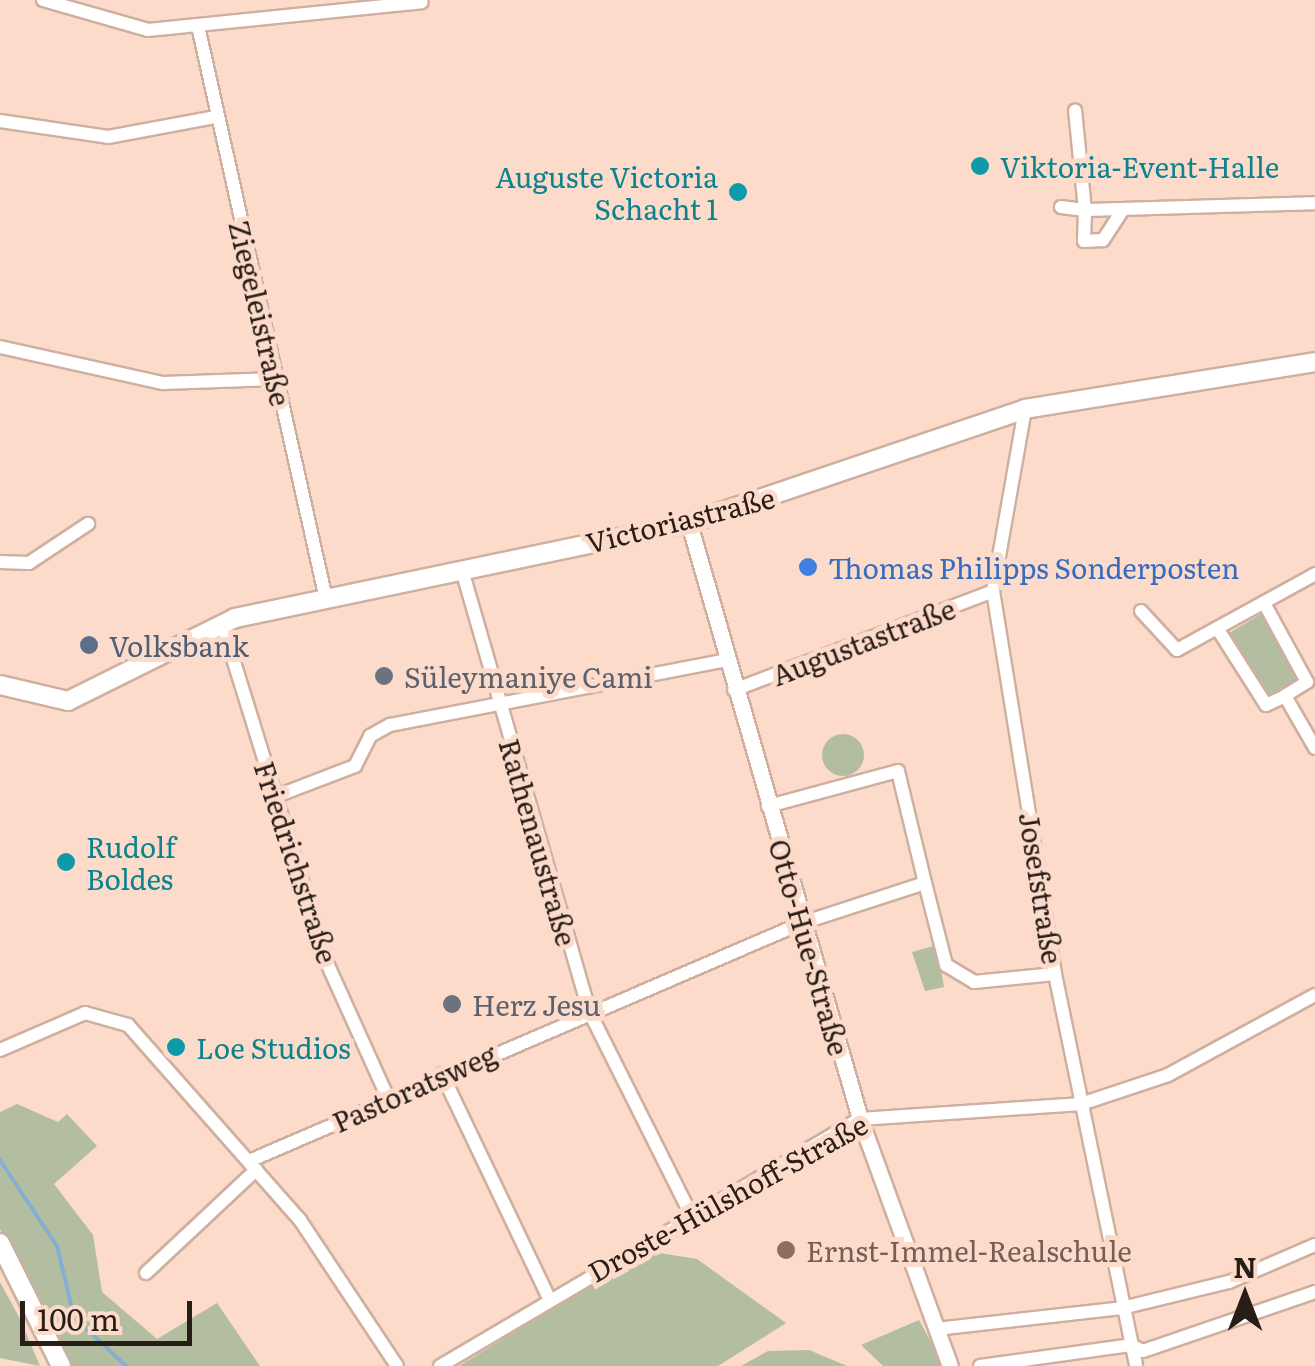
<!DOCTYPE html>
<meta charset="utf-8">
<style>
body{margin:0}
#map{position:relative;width:1315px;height:1366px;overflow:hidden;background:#fcdbca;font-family:Literata,serif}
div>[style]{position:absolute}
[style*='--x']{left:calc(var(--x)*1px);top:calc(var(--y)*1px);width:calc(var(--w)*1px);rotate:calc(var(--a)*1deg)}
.green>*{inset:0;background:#b3bea0;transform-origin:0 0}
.round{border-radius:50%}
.stream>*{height:4px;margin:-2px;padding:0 2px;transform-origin:2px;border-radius:2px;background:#84afd3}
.roads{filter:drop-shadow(2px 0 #cfaf9f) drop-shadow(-2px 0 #cfaf9f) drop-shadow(0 2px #cfaf9f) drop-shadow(0 -2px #cfaf9f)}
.minor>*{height:12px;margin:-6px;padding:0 6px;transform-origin:6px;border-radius:6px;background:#fff}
.tertiary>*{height:15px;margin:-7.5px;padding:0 7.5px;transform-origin:7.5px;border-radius:7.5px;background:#fff}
.secondary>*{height:18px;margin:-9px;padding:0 9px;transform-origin:9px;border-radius:9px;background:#fff}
.dots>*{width:28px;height:28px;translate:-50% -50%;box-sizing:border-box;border:5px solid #fcdbca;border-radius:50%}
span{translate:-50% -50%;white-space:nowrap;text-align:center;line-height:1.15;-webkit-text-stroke:10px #fcdbca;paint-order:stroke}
.culture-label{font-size:28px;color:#0d838f}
.left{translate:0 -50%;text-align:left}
.right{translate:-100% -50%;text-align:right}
.street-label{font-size:28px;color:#281d17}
.shop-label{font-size:28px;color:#366cbe}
.service-label{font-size:28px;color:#4e5e75}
.worship-label{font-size:28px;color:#5b616d}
.education-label{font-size:28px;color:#785e54}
.north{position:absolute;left:1195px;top:1246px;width:100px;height:100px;-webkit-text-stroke:8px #fcdbca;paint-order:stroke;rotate:0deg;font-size:28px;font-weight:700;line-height:40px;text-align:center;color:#281d17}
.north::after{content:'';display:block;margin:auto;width:35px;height:45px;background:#281d17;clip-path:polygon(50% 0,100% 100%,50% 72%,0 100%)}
.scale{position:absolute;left:20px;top:1301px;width:172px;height:45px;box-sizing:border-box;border:5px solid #281d17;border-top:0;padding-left:12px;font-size:30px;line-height:35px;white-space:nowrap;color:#281d17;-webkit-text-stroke:8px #fcdbca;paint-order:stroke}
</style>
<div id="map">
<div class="green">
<i style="left:1261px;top:614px;width:77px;height:39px;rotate:59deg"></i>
<i class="round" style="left:822px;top:734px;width:42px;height:42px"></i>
<i style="clip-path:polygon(937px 945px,944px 987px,925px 991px,912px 952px)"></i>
<i style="clip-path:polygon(17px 1104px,58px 1122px,67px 1114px,97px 1146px,54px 1184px,93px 1235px,102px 1292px,157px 1339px,217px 1303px,260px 1366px,69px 1366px,0 1229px,0 1112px)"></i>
<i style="clip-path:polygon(647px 1251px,697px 1259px,786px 1323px,718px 1366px,459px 1366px)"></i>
<i style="clip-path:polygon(0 1282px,19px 1317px,40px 1366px,0 1358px)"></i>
<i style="clip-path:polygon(919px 1320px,944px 1366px,883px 1366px,861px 1345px)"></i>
<i style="clip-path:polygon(809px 1350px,847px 1366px,741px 1366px,768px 1351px)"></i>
</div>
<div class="stream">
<i style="--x:0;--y:1160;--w:103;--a:56.5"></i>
<i style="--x:57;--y:1246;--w:73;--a:76.5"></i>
<i style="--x:74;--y:1317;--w:71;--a:43.3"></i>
</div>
<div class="roads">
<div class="minor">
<i style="--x:43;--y:0;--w:109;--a:15.9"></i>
<i style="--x:148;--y:30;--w:275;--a:-5.8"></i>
<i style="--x:198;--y:26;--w:587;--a:77.41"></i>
<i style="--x:0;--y:121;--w:109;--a:8.4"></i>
<i style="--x:108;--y:137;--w:110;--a:-10.5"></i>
<i style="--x:1061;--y:207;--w:24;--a:7"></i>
<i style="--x:1085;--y:210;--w:100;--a:-95.7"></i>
<i style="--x:1122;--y:211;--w:35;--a:123"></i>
<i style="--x:1103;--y:240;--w:19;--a:177"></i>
<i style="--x:1084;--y:241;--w:31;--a:-88"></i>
<i style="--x:1085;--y:210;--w:230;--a:-1.7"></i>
<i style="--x:0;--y:347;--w:167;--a:12.5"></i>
<i style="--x:163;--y:383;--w:113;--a:-2"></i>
<i style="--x:1025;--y:409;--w:185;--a:100"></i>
<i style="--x:993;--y:591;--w:388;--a:80.8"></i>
<i style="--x:1055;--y:974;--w:400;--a:78.3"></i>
<i style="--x:0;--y:562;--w:29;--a:2"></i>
<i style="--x:29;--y:563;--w:71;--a:-33.5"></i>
<i style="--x:462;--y:570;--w:459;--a:73.9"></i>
<i style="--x:589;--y:1011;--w:226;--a:63.4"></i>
<i style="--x:1264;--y:603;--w:90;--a:61.4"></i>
<i style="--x:1307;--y:682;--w:26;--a:148"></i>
<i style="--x:1285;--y:696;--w:60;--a:60"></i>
<i style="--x:1141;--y:611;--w:53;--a:47.3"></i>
<i style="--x:1177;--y:650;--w:158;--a:-28.8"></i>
<i style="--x:222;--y:623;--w:356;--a:72.8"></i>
<i style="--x:327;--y:963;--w:146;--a:65.7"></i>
<i style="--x:1217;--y:628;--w:91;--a:57.5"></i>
<i style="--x:1266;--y:705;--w:21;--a:-25"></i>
<i style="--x:734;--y:690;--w:277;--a:-20.9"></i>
<i style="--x:274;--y:797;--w:87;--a:-20.9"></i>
<i style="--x:355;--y:766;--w:34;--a:-63"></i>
<i style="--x:370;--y:736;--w:23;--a:-29"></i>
<i style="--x:390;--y:725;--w:342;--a:-10.9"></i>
<i style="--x:925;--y:883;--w:85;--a:75.6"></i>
<i style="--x:946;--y:965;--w:33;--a:31"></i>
<i style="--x:974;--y:982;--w:81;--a:-5.6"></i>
<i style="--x:0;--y:1050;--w:93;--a:-23.5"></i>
<i style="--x:85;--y:1013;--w:45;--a:15.6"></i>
<i style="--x:128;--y:1025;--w:260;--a:48.6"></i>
<i style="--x:300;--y:1220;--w:175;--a:56.4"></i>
<i style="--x:442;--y:1074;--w:246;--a:64.5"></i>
<i style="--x:249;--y:1161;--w:602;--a:-23.29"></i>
<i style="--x:802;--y:923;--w:129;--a:-18"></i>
<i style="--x:925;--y:883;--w:115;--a:-103.6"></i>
<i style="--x:898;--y:771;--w:135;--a:164.9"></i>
<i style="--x:146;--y:1273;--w:151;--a:-43.1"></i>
<i style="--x:936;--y:1329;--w:187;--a:-6.4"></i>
<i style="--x:1122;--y:1308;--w:110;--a:-13.7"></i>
<i style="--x:1229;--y:1282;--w:94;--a:-23.3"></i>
<i style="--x:440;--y:1366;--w:487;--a:-30.5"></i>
<i style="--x:860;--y:1119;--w:222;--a:-3.9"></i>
<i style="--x:1081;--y:1104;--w:92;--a:-18.4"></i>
<i style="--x:1168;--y:1075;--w:167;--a:-28.6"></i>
<i style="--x:980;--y:1366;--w:152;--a:-7.9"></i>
<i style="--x:1131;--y:1345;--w:13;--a:27"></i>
<i style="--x:1143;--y:1351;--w:182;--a:-18.9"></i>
</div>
<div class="tertiary">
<i style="--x:689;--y:523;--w:620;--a:73.99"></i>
<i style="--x:860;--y:1119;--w:263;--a:70"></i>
</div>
<div class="secondary">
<i style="--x:0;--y:685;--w:70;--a:13.2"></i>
<i style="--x:68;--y:701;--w:186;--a:-26.4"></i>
<i style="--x:235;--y:618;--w:464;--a:-11.8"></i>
<i style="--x:689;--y:523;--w:355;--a:-18.7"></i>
<i style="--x:1025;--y:409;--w:294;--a:-9.2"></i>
<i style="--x:0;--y:1243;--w:137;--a:63.6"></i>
</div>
</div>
<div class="dots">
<i style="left:980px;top:166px;background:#0f9aa8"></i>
<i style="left:738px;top:192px;background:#0f9aa8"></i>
<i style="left:808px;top:567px;background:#3f7fe0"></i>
<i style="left:89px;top:645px;background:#5c6f8a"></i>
<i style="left:384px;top:676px;background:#6b7280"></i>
<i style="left:66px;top:862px;background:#0f9aa8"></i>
<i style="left:452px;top:1004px;background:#6b7280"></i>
<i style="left:176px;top:1047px;background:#0f9aa8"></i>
<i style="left:786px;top:1250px;background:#8d6e63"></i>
</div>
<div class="culture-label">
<span class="left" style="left:1000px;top:166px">Viktoria-Event-Halle</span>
<span class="right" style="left:718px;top:192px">Auguste Victoria<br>Schacht 1</span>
<span class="left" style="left:86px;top:862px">Rudolf<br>Boldes</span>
<span class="left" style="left:196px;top:1047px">Loe Studios</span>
</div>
<div class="street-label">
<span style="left:261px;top:313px;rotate:77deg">Ziegeleistraße</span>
<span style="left:680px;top:519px;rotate:-14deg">Victoriastraße</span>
<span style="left:863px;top:641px;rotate:-21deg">Augustastraße</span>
<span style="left:539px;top:842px;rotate:74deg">Rathenaustraße</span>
<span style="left:297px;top:862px;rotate:72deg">Friedrichstraße</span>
<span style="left:1042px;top:888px;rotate:81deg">Josefstraße</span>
<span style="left:810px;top:947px;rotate:74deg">Otto-Hue-Straße</span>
<span style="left:414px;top:1087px;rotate:-24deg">Pastoratsweg</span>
<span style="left:727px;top:1197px;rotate:-29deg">Droste-Hülshoff-Straße</span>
</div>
<div class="shop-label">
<span class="left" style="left:828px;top:567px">Thomas Philipps Sonderposten</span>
</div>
<div class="service-label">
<span class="left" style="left:109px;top:645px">Volksbank</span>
</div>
<div class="worship-label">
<span class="left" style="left:404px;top:676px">Süleymaniye Cami</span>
<span class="left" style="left:472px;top:1004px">Herz Jesu</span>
</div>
<div class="education-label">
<span class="left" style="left:806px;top:1250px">Ernst-Immel-Realschule</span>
</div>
<div class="north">N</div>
<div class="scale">100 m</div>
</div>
